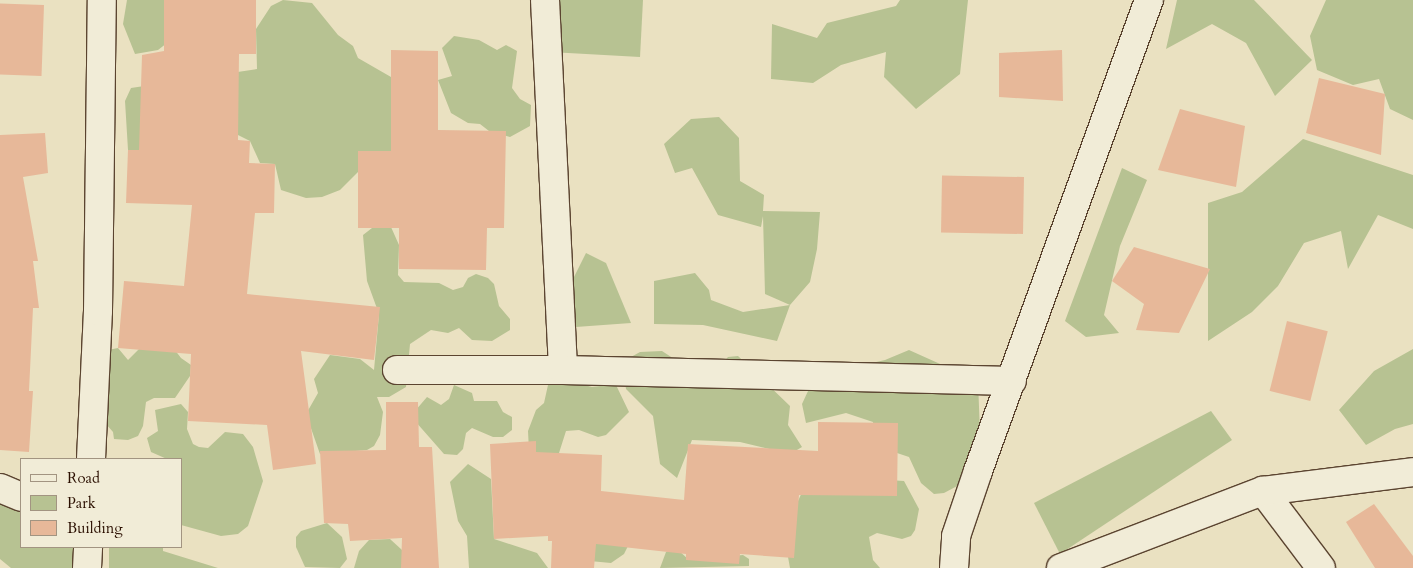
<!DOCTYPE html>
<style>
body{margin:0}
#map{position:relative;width:1413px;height:568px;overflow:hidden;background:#eae1c1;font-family:Cardo,serif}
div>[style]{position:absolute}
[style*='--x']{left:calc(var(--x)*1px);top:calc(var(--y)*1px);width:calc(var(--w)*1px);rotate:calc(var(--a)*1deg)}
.green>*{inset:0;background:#b7c292}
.building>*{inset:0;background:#e7b899;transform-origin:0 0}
.roads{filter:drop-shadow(1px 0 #5b4430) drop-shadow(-1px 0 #5b4430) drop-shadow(0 1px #5b4430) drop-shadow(0 -1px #5b4430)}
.minor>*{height:28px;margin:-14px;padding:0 14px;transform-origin:14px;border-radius:14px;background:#f1ecd7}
span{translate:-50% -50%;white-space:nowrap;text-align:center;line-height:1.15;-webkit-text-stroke:4px #f1ecd7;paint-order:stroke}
.legend{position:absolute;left:20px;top:458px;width:162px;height:90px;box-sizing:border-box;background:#f1ecd7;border:1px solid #a29481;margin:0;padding:6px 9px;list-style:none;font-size:15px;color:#2b0f00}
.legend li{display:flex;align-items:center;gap:10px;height:25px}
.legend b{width:25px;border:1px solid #a29481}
</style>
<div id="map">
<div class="green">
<i style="clip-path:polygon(127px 0,164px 0,167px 43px,158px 50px,135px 54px,123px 24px)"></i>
<i style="clip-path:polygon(283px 0,312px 3px,338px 35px,353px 46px,358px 58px,391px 77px,391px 98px,397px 107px,409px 151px,371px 151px,363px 156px,359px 171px,340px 190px,322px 197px,306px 198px,281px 190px,275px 164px,260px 163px,250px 141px,236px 134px,161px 151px,128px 150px,125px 101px,131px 88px,257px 69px,256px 29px,271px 6px)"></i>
<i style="clip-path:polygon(535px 0,643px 0,640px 57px,550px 52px)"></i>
<i style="clip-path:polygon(900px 0,968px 0,960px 74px,916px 109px,884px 77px,886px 52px,841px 65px,813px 83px,771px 79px,772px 24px,817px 38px,827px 23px,896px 6px)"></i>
<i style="clip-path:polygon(1177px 0,1254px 0,1312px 60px,1275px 96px,1246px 43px,1212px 24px,1166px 49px)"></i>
<i style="clip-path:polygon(1326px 0,1413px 0,1413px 120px,1390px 109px,1379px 79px,1353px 85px,1317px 70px,1310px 36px)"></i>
<i style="clip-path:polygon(454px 36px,479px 40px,497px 50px,506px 45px,517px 51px,512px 88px,520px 99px,531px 105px,530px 126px,510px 137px,489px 131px,480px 124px,468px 123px,451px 113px,438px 80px,452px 76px,442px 48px)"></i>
<i style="clip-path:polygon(719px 117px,739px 138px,740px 181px,764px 195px,763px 211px,820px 212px,817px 249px,810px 282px,790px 305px,777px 341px,703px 325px,654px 324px,654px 281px,695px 273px,709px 290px,711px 300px,743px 312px,790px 305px,765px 294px,763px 216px,761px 227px,718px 215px,692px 168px,675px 173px,664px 144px,691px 119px)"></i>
<i style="clip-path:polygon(1303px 139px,1413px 175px,1413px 229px,1378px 215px,1348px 269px,1341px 231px,1304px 243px,1278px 286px,1252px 312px,1208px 341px,1208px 203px,1242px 192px)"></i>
<i style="clip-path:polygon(1122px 168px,1147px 180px,1120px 246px,1104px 315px,1119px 333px,1086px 337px,1065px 321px)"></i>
<i style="clip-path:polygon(391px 227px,399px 245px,398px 275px,404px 282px,439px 283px,453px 290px,463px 287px,468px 278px,476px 274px,488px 278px,494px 284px,499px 306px,510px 319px,510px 330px,492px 341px,472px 340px,459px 328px,448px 333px,431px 330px,410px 344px,406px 387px,389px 397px,377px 397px,383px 412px,380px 435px,374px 446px,367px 450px,320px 454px,306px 414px,318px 393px,314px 379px,330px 355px,360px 359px,374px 370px,379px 314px,367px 281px,363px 235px,372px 228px)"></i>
<i style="clip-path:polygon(586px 253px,606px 263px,631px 323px,548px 329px)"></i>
<i style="clip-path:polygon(168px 341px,181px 358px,191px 365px,190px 376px,175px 398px,154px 398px,146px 402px,143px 426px,138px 436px,128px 440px,114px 439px,113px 432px,93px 409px,108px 350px,118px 348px,128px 360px,143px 345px)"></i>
<i style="clip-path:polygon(1413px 349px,1413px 424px,1395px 429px,1366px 445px,1339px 410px,1374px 371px)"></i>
<i style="clip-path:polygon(909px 350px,978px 381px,980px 433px,959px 485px,944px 493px,934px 494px,921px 483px,909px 457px,897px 453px,874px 430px,873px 422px,846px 413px,806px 423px,802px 404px,815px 376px,885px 360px)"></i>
<i style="clip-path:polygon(662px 351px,694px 372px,720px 366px,728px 357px,738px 356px,790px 406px,788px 425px,802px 447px,790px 454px,740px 442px,692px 440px,677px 478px,660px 464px,653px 416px,626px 389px,623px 369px,631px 357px,640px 352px)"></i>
<i style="clip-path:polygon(550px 376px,592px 387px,600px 386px,605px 380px,616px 385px,629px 412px,606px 435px,598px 437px,579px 430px,566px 431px,559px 453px,555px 457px,529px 451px,528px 431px,536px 410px,544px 403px)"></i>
<i style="clip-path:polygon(454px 385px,472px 393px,474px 401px,497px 401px,503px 412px,512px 417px,512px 430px,503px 437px,493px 437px,472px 428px,466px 433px,463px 449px,457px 455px,444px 454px,415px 421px,415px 411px,427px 397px,441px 405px,449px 399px)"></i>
<i style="clip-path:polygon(181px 404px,188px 412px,187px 429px,193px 444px,199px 447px,208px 448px,225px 432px,243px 434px,253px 447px,263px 481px,248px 526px,238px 534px,221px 536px,181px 525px,181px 459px,167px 459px,151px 452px,147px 438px,158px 431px,155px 410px)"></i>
<i style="clip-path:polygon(1211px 411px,1232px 440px,1060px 554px,1034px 503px)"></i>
<i style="clip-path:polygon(468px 464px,491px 479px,494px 539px,537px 553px,548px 568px,469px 568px,467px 536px,458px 521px,450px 482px)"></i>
<i style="clip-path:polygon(809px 477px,817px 495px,869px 495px,888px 480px,904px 481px,919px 509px,915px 530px,911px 536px,902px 539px,877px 533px,869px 537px,873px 560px,880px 568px,790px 568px,786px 546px,798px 501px)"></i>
<i style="clip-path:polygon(0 502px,21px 512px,21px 547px,79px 547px,84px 568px,11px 568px,0 559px)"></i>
<i style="clip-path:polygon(327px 523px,342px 537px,347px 559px,340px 568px,305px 567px,296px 547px,296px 537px,301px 531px)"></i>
<i style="clip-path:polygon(573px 523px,630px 542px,624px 554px,611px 563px,579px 560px)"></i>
<i style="clip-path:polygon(390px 539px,402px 550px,406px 568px,354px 568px,359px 551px,369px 540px)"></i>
<i style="clip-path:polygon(109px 547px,163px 547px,163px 551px,218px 568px,109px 568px)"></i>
<i style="clip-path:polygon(676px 548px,689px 560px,743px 555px,749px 559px,749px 566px,660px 568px,666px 552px)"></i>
</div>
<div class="building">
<i style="clip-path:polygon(164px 0,256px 0,256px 54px,239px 54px,238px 140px,250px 141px,249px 163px,275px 164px,274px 213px,255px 213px,247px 294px,380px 307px,374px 360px,301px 351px,316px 464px,273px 470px,267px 425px,188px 421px,191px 354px,118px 348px,124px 281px,184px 286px,192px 205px,126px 203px,128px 150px,139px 150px,142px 55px,164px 51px)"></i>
<i style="left:44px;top:5px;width:71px;height:44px;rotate:92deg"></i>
<i style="clip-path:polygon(391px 50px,438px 51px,438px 130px,506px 131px,504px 228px,487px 228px,486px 270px,399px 269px,399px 228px,358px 228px,358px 151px,391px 151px)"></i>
<i style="clip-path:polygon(1062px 50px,1063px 101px,999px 97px,999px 53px)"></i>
<i style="clip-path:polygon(1319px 78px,1385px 94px,1381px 155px,1306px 133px)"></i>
<i style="clip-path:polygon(1180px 109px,1245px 126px,1236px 187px,1158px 170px)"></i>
<i style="clip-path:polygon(45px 133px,48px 173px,23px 177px,38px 261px,33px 261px,39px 308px,33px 308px,29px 391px,33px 391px,29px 452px,0 450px,0 135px)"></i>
<i style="left:1024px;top:177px;width:57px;height:82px;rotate:91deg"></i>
<i style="clip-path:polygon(1134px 247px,1210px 269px,1179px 333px,1136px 330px,1144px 304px,1112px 281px)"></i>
<i style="left:1287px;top:321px;width:42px;height:72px;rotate:14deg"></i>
<i style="clip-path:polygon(386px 402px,418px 402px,419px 447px,432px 447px,439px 568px,401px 568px,402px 538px,350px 541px,348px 524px,324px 523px,320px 451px,386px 450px)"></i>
<i style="clip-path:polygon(818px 422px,898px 423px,897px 496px,799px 495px,794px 558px,740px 554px,739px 564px,686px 560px,686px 554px,596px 544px,594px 568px,551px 568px,552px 541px,548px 541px,548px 536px,494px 539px,490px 444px,536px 441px,536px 452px,602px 455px,601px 491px,684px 500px,688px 444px,818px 451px)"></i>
<i style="clip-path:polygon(1374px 504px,1413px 556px,1413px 568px,1375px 568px,1346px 522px)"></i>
</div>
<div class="roads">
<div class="minor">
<i style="--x:545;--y:0;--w:370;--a:87.2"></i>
<i style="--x:397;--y:370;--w:166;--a:0"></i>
<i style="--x:563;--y:370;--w:449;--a:1.4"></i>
<i style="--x:91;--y:459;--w:148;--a:-87.3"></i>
<i style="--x:98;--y:311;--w:311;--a:-89.3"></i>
<i style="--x:0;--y:488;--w:23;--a:23"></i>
<i style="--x:1263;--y:491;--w:96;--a:53"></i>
<i style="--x:87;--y:568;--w:21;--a:-87"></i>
<i style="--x:954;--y:568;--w:32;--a:-86"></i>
<i style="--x:956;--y:536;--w:69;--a:-71.3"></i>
<i style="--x:978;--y:471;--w:501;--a:-70.05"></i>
<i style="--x:1061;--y:568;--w:216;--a:-20.9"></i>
<i style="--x:1263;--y:491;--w:151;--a:-7.2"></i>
</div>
</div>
<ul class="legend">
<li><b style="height:6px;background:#f1ecd7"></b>Road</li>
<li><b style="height:14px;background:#b7c292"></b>Park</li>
<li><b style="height:14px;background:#e7b899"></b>Building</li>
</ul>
</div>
